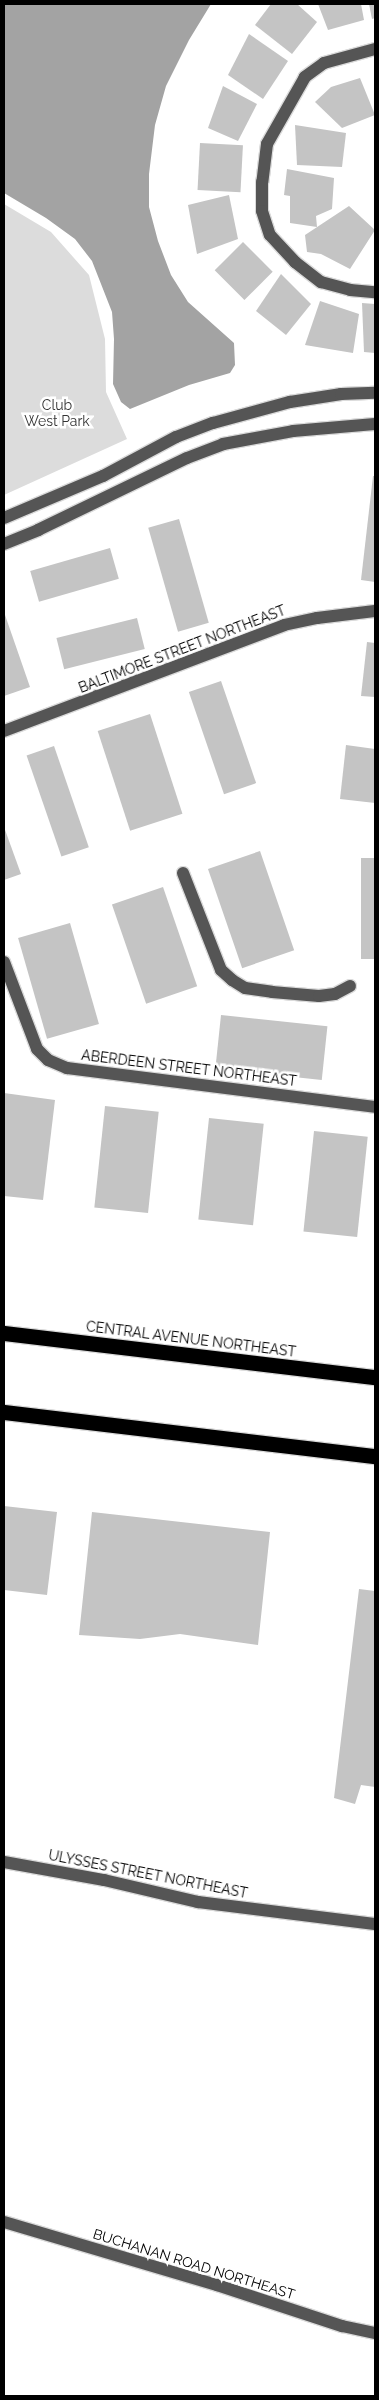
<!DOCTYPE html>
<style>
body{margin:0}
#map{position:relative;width:379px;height:2400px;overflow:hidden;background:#fff;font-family:Raleway,sans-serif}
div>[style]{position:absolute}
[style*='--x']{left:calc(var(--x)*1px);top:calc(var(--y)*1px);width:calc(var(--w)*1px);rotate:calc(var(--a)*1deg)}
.green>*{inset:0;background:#dcdcdc}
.water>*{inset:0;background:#a3a3a3}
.building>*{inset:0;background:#c4c4c4;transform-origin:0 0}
.roads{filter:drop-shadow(1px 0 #dbdbdb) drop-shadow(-1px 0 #dbdbdb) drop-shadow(0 1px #dbdbdb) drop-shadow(0 -1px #dbdbdb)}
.minor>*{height:12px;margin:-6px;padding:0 6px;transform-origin:6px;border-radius:6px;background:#555}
.highway>*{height:15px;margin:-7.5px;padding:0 7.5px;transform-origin:7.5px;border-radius:7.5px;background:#000}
span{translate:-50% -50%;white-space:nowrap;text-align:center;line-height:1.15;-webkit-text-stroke:5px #fff;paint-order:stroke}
.park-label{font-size:14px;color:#333}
.street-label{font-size:14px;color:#000}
.frame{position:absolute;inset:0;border:5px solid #000;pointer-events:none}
</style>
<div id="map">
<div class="green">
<i style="clip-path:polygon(4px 204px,51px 232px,89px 275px,105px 339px,106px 392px,127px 439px,4px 495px)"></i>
</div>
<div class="water">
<i style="clip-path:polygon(4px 4px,211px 4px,189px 40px,166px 86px,155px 125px,149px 174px,149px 207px,158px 241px,171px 275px,188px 302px,234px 343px,235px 365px,230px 373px,189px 385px,130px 409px,121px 402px,113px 384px,114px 339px,112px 312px,92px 261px,75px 239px,46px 218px,4px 193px)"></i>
</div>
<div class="building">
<i style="clip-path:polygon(271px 4px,297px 4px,317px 22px,292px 54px,255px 25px)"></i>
<i style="clip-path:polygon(318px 4px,361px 4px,364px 20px,328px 30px)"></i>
<i style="clip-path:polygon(369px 4px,375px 4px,375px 18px,372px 19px)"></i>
<i style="clip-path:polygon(249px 34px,288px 61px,263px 99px,228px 75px)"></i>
<i style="clip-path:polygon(360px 78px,375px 115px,342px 128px,315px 102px,331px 87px)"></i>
<i style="clip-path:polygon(223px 86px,257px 104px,238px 141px,208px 128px)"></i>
<i style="clip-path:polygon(295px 125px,346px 133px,342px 167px,297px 165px)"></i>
<i style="left:200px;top:143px;width:43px;height:47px;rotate:3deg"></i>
<i style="clip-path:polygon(287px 169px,334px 178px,332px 209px,316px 216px,317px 227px,290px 223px,290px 196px,284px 195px)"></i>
<i style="clip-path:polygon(229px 195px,238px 239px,197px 254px,188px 205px)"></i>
<i style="clip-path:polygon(349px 206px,375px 230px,350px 269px,321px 254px,307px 252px,305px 235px)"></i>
<i style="left:243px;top:242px;width:42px;height:40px;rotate:45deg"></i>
<i style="clip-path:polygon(281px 274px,311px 304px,286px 335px,256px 311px)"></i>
<i style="clip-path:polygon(320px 301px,359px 314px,353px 353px,305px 345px)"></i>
<i style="clip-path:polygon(362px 303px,375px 304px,375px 353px,364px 352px)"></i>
<i style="clip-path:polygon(373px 476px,375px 476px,375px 582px,361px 580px)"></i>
<i style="left:179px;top:519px;width:108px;height:32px;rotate:74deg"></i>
<i style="left:110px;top:548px;width:32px;height:83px;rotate:74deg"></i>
<i style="clip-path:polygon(4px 612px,30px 687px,4px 696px)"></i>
<i style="left:137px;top:618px;width:32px;height:83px;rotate:76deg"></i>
<i style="clip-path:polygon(367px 642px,375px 643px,375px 697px,361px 696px)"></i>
<i style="left:221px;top:681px;width:108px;height:34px;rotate:71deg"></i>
<i style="left:150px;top:714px;width:105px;height:55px;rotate:72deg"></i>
<i style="clip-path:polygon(346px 745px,375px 749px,375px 803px,340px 799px)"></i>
<i style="left:54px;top:746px;width:107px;height:29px;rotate:71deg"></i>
<i style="clip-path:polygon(4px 827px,21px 874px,4px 880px)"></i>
<i style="left:260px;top:851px;width:105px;height:55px;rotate:71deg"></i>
<i style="left:361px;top:858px;width:14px;height:101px"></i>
<i style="left:163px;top:887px;width:105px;height:54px;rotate:71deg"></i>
<i style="left:70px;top:923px;width:105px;height:54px;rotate:74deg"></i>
<i style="left:221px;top:1015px;width:107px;height:54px;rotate:6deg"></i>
<i style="clip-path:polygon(4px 1093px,55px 1100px,43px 1200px,4px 1196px)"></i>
<i style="left:105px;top:1106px;width:54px;height:102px;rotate:6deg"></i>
<i style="left:209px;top:1118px;width:55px;height:102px;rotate:6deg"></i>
<i style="left:314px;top:1131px;width:54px;height:101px;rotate:6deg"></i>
<i style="clip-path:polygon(4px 1506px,57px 1512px,47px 1595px,4px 1590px)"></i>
<i style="clip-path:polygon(92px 1512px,270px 1532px,258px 1645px,180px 1634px,140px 1639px,79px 1635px)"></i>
<i style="clip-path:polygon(359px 1589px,375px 1591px,375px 1787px,361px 1785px,355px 1804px,334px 1798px)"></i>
</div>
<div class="roads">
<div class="minor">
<i style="--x:375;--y:49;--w:53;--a:164.6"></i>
<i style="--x:324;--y:63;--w:24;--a:144"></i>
<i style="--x:305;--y:77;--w:77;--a:119.6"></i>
<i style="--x:267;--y:144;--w:38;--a:97"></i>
<i style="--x:262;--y:182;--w:29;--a:90"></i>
<i style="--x:262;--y:211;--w:25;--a:72"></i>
<i style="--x:270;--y:235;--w:37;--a:47"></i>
<i style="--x:295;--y:262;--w:33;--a:38"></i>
<i style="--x:321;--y:282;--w:30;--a:15"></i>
<i style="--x:350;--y:290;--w:25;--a:5"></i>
<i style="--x:4;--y:518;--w:108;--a:-23"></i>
<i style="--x:103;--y:476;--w:83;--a:-28.1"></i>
<i style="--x:176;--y:437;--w:40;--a:-21"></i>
<i style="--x:213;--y:423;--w:80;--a:-15.3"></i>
<i style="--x:290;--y:402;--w:52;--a:-8.9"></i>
<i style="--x:341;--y:394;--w:34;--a:-2"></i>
<i style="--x:4;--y:544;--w:37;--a:-22"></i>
<i style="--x:38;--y:530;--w:165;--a:-25.8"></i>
<i style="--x:187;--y:458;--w:39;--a:-21"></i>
<i style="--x:223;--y:444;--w:71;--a:-10.5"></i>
<i style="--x:293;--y:431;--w:82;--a:-4.9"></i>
<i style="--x:4;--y:731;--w:299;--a:-20.7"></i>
<i style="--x:284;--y:625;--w:34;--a:-12"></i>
<i style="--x:317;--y:618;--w:58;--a:-6.9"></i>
<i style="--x:183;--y:873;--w:104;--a:68.6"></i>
<i style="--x:221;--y:970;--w:15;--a:42"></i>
<i style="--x:232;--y:980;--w:15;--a:32"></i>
<i style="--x:245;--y:988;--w:27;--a:8"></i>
<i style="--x:272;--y:992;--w:47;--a:4.9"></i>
<i style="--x:319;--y:996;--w:16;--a:-7"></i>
<i style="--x:335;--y:994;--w:17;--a:-28"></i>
<i style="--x:4;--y:962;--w:93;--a:69.2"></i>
<i style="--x:37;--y:1049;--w:16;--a:45"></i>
<i style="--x:48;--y:1060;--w:21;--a:23"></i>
<i style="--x:67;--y:1068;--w:310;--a:7.2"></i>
<i style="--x:4;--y:1862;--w:102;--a:10.2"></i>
<i style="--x:104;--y:1880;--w:97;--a:13.2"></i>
<i style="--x:198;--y:1902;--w:178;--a:7.1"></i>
<i style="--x:4;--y:2222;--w:222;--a:16.5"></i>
<i style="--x:217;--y:2285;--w:132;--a:18.2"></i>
<i style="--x:342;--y:2326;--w:34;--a:12"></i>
</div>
<div class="highway">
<i style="--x:4;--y:1333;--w:374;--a:6.8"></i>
<i style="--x:4;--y:1412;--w:374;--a:6.8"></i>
</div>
</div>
<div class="park-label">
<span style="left:57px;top:413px">Club<br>West Park</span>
</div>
<div class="street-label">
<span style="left:182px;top:649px;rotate:-21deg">BALTIMORE STREET NORTHEAST</span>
<span style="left:189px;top:1068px;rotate:7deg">ABERDEEN STREET NORTHEAST</span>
<span style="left:191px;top:1339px;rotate:7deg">CENTRAL AVENUE NORTHEAST</span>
<span style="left:148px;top:1874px;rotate:11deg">ULYSSES STREET NORTHEAST</span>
<span style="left:194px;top:2264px;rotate:17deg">BUCHANAN ROAD NORTHEAST</span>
</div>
<div class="frame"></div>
</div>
